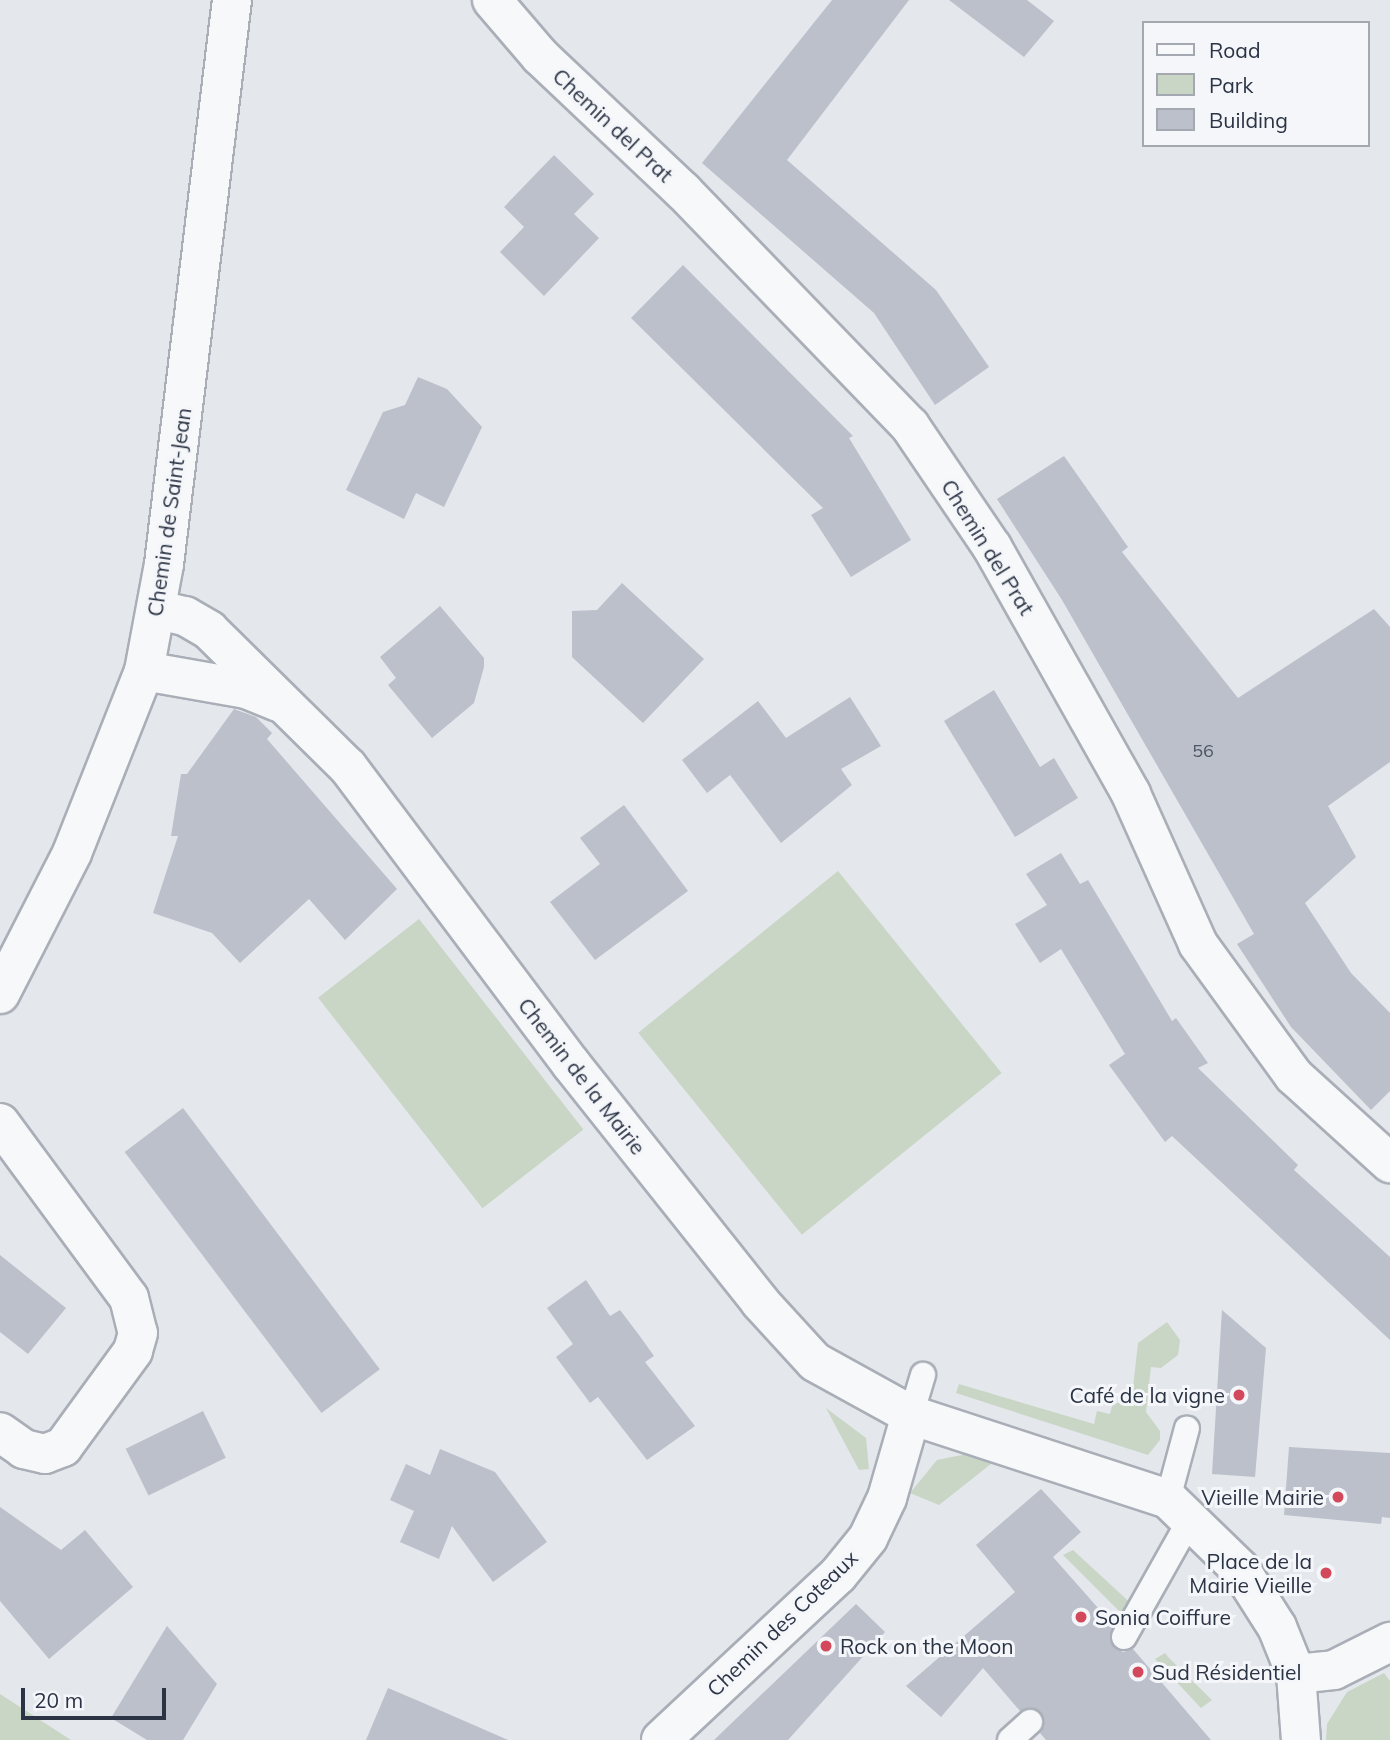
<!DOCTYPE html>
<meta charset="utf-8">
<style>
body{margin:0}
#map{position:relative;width:1390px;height:1740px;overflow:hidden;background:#e4e7ec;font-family:Mulish,sans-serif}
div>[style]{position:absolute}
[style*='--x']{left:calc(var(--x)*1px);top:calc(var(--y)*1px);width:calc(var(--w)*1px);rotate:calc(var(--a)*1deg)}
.green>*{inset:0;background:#c9d6c5;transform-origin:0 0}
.building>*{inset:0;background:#bbc0ca;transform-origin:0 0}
.roads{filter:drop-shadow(2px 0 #a9aeb7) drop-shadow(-2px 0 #a9aeb7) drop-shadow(0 2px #a9aeb7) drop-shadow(0 -2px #a9aeb7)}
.service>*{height:24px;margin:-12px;padding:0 12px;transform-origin:12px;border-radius:12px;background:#f7f8fa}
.minor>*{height:38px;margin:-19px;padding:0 19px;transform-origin:19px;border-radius:19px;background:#f7f8fa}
.tertiary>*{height:38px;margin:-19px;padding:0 19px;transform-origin:19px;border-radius:19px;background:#f7f8fa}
.dots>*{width:19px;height:19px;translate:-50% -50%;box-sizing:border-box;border:4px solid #f4f6f9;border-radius:50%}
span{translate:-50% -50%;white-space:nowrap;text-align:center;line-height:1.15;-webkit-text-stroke:6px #f4f6f9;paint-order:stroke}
.number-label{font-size:18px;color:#4f5766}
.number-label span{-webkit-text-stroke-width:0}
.street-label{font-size:21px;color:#2b3445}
.poi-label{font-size:21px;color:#2b3445}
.right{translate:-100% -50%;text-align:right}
.left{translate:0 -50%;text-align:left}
.legend{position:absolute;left:1142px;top:21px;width:228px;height:126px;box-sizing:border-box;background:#f4f6f9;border:2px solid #a4a8b1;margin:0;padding:9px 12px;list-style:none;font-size:21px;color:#2b3445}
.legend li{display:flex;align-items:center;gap:14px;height:35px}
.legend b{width:35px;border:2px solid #a4a8b1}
.scale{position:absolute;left:21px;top:1688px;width:145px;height:32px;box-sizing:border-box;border:4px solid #2b3445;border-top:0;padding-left:9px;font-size:21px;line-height:24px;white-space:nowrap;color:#2b3445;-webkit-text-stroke:5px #f4f6f9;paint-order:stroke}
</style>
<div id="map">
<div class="green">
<i style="left:838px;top:871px;width:260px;height:257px;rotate:51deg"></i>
<i style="left:419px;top:919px;width:267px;height:128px;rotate:52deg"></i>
<i style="clip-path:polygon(1167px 1322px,1180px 1340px,1178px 1355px,1161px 1368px,1151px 1367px,1146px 1412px,1160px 1431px,1160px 1440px,1148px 1455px,956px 1393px,959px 1384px,1094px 1424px,1097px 1411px,1110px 1414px,1113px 1402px,1131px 1405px,1138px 1343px)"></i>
<i style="clip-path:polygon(826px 1408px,866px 1438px,869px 1469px,859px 1470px)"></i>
<i style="clip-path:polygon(967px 1454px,996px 1460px,939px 1505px,910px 1493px,937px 1460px)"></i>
<i style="clip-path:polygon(1073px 1550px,1136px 1608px,1126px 1618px,1063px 1555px)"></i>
<i style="clip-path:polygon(1165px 1653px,1169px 1658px,1212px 1700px,1201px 1708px,1155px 1659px)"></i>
<i style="clip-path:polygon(1384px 1673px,1390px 1681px,1390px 1740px,1326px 1740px,1327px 1724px,1347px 1692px)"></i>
<i style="clip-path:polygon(0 1694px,71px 1740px,0 1740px)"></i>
</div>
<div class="building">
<i style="clip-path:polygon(832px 0,909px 0,787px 160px,936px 290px,989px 367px,935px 405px,874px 313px,702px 163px)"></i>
<i style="clip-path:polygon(949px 0,1027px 0,1054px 21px,1024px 57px)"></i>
<i style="clip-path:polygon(554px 155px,594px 194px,574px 214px,599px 238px,544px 296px,500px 252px,524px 227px,504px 207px)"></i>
<i style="clip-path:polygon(683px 265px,853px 436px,849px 438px,911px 540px,851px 577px,811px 515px,823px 508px,631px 318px)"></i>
<i style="clip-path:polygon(418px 377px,447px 389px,482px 427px,444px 507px,416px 493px,404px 519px,346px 490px,383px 412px,405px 405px)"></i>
<i style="clip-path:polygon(1064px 456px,1128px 547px,1122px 552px,1238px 698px,1374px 609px,1390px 627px,1390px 762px,1328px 806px,1356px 857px,1305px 903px,1351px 973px,1390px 1013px,1390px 1091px,1371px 1110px,1291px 1027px,1237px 944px,1254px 934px,1062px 600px,997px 499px)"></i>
<i style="clip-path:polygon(622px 583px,704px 659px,643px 723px,572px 657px,572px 611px,597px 610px)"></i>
<i style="clip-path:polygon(440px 606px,484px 658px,484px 667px,474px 703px,432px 738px,388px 685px,396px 678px,380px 657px)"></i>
<i style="clip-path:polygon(994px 690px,1040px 767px,1054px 758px,1078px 798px,1015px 837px,944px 721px)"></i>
<i style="clip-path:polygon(850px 697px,881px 746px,841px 769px,852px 785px,781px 843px,730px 775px,707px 793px,682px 760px,758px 701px,786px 738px)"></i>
<i style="clip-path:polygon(234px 709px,256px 717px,272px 733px,267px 739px,397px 889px,345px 940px,309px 899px,240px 963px,212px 933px,153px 913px,178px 836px,171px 836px,181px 774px,187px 774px)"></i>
<i style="clip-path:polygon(624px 805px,688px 891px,595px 960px,550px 902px,600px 864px,580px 838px)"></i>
<i style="clip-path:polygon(1061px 853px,1080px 884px,1088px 880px,1172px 1021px,1176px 1018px,1208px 1063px,1198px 1068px,1298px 1165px,1294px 1170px,1390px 1257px,1390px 1340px,1172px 1136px,1165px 1142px,1109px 1065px,1125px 1054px,1061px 949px,1040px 963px,1015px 924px,1047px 905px,1026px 874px)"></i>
<i style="left:183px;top:1108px;width:327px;height:73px;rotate:53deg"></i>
<i style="clip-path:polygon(0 1255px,66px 1308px,28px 1354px,0 1332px)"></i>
<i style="clip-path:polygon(586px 1280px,610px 1316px,620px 1310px,639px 1335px,654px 1356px,645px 1362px,695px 1426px,647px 1460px,598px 1397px,590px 1403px,556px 1357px,573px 1344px,547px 1308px)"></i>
<i style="clip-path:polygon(1222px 1310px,1266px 1348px,1255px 1477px,1212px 1474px)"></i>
<i style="left:203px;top:1411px;width:52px;height:86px;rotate:64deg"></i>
<i style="clip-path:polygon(1289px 1447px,1390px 1453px,1390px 1518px,1382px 1517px,1381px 1524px,1284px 1515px)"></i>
<i style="clip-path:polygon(440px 1449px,495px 1472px,547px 1542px,493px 1582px,452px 1526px,439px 1559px,400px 1542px,414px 1511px,390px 1500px,406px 1464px,430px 1475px)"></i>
<i style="clip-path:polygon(1041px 1489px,1081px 1532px,1053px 1557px,1113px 1625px,1112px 1645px,1123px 1652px,1133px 1649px,1211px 1740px,1046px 1740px,1040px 1733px,1044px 1726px,1041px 1713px,1034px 1708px,1020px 1711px,983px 1668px,941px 1717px,906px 1686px,1015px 1592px,976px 1545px)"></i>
<i style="clip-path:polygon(0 1507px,61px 1550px,85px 1530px,133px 1587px,49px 1659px,0 1601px)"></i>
<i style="clip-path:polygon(856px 1604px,885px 1632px,788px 1740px,714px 1740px)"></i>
<i style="clip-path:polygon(167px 1626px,217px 1684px,183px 1740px,147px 1740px,111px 1718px)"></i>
<i style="clip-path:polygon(388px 1688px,421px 1702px,508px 1740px,366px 1740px)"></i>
</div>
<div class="roads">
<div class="service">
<i style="--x:911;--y:1415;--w:42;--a:-73.3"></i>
<i style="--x:1168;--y:1499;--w:73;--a:-75"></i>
<i style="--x:1124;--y:1637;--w:134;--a:-60.6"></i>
<i style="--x:1010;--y:1740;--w:27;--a:-42"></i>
</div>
<div class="minor">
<i style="--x:158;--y:610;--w:28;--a:13"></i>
<i style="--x:185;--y:616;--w:28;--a:30"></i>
<i style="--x:209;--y:630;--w:195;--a:44.6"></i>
<i style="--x:348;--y:767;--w:371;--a:53.1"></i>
<i style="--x:571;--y:1064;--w:304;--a:51.5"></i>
<i style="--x:760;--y:1302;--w:81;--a:47.5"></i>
<i style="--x:815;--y:1362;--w:110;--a:28.9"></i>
<i style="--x:911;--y:1415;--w:270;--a:18.1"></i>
<i style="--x:1168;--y:1499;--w:100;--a:44.2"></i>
<i style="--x:1240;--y:1569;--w:69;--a:57.5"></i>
<i style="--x:1277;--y:1627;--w:51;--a:68"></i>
<i style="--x:1296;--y:1674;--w:66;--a:85.7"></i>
<i style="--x:144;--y:671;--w:104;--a:10"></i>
<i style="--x:246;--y:689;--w:35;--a:22"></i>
<i style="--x:0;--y:1123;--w:217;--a:53.6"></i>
<i style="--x:129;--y:1298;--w:36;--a:76"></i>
<i style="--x:138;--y:1333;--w:19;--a:106"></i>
<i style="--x:133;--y:1351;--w:119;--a:126.1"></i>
<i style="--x:63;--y:1447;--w:19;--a:159"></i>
<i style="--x:45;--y:1454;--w:22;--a:-167"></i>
<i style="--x:24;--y:1449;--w:29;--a:-145"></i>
<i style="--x:1296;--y:1674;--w:38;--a:-6"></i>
<i style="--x:1334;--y:1670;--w:63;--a:-26.6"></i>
<i style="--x:661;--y:1740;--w:242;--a:-43"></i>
<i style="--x:838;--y:1575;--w:48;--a:-51"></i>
<i style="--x:868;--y:1538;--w:44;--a:-64.6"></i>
<i style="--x:887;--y:1498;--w:86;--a:-73.9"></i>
</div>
<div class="tertiary">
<i style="--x:492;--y:0;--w:74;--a:49.4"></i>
<i style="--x:540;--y:56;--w:197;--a:43.4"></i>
<i style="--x:683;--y:191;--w:327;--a:46"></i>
<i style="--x:910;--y:426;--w:146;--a:55.9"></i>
<i style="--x:992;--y:547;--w:283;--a:60.6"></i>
<i style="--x:1131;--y:794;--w:164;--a:65.9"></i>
<i style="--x:1198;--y:944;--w:163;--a:54"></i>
<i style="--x:1294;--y:1076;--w:130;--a:42.2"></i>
<i style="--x:0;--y:994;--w:158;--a:-62.9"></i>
<i style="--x:72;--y:853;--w:196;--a:-68.4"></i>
<i style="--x:144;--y:671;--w:109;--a:-79.4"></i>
<i style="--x:164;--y:564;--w:568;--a:-83.13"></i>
</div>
</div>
<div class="dots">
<i style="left:1239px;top:1395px;background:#d1495b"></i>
<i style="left:1338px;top:1497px;background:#d1495b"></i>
<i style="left:1326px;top:1573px;background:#d1495b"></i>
<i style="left:1081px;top:1617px;background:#d1495b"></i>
<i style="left:826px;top:1646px;background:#d1495b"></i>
<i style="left:1138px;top:1672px;background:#d1495b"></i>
</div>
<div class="number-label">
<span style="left:1203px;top:751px">56</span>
</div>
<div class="street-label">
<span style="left:613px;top:125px;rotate:43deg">Chemin del Prat</span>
<span style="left:169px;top:512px;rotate:-82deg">Chemin de Saint-Jean</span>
<span style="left:988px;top:547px;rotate:58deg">Chemin del Prat</span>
<span style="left:582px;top:1076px;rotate:52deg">Chemin de la Mairie</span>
<span style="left:782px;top:1623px;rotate:-44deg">Chemin des Coteaux</span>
</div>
<div class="poi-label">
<span class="right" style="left:1225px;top:1395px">Café de la vigne</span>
<span class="right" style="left:1324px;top:1497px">Vieille Mairie</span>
<span class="right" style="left:1312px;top:1573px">Place de la<br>Mairie Vieille</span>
<span class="left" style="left:1095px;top:1617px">Sonia Coiffure</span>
<span class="left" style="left:840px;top:1646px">Rock on the Moon</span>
<span class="left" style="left:1152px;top:1672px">Sud Résidentiel</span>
</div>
<ul class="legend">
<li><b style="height:9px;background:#f7f8fa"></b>Road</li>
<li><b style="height:19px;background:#c9d6c5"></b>Park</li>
<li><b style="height:19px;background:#bbc0ca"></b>Building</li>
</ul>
<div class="scale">20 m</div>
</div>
